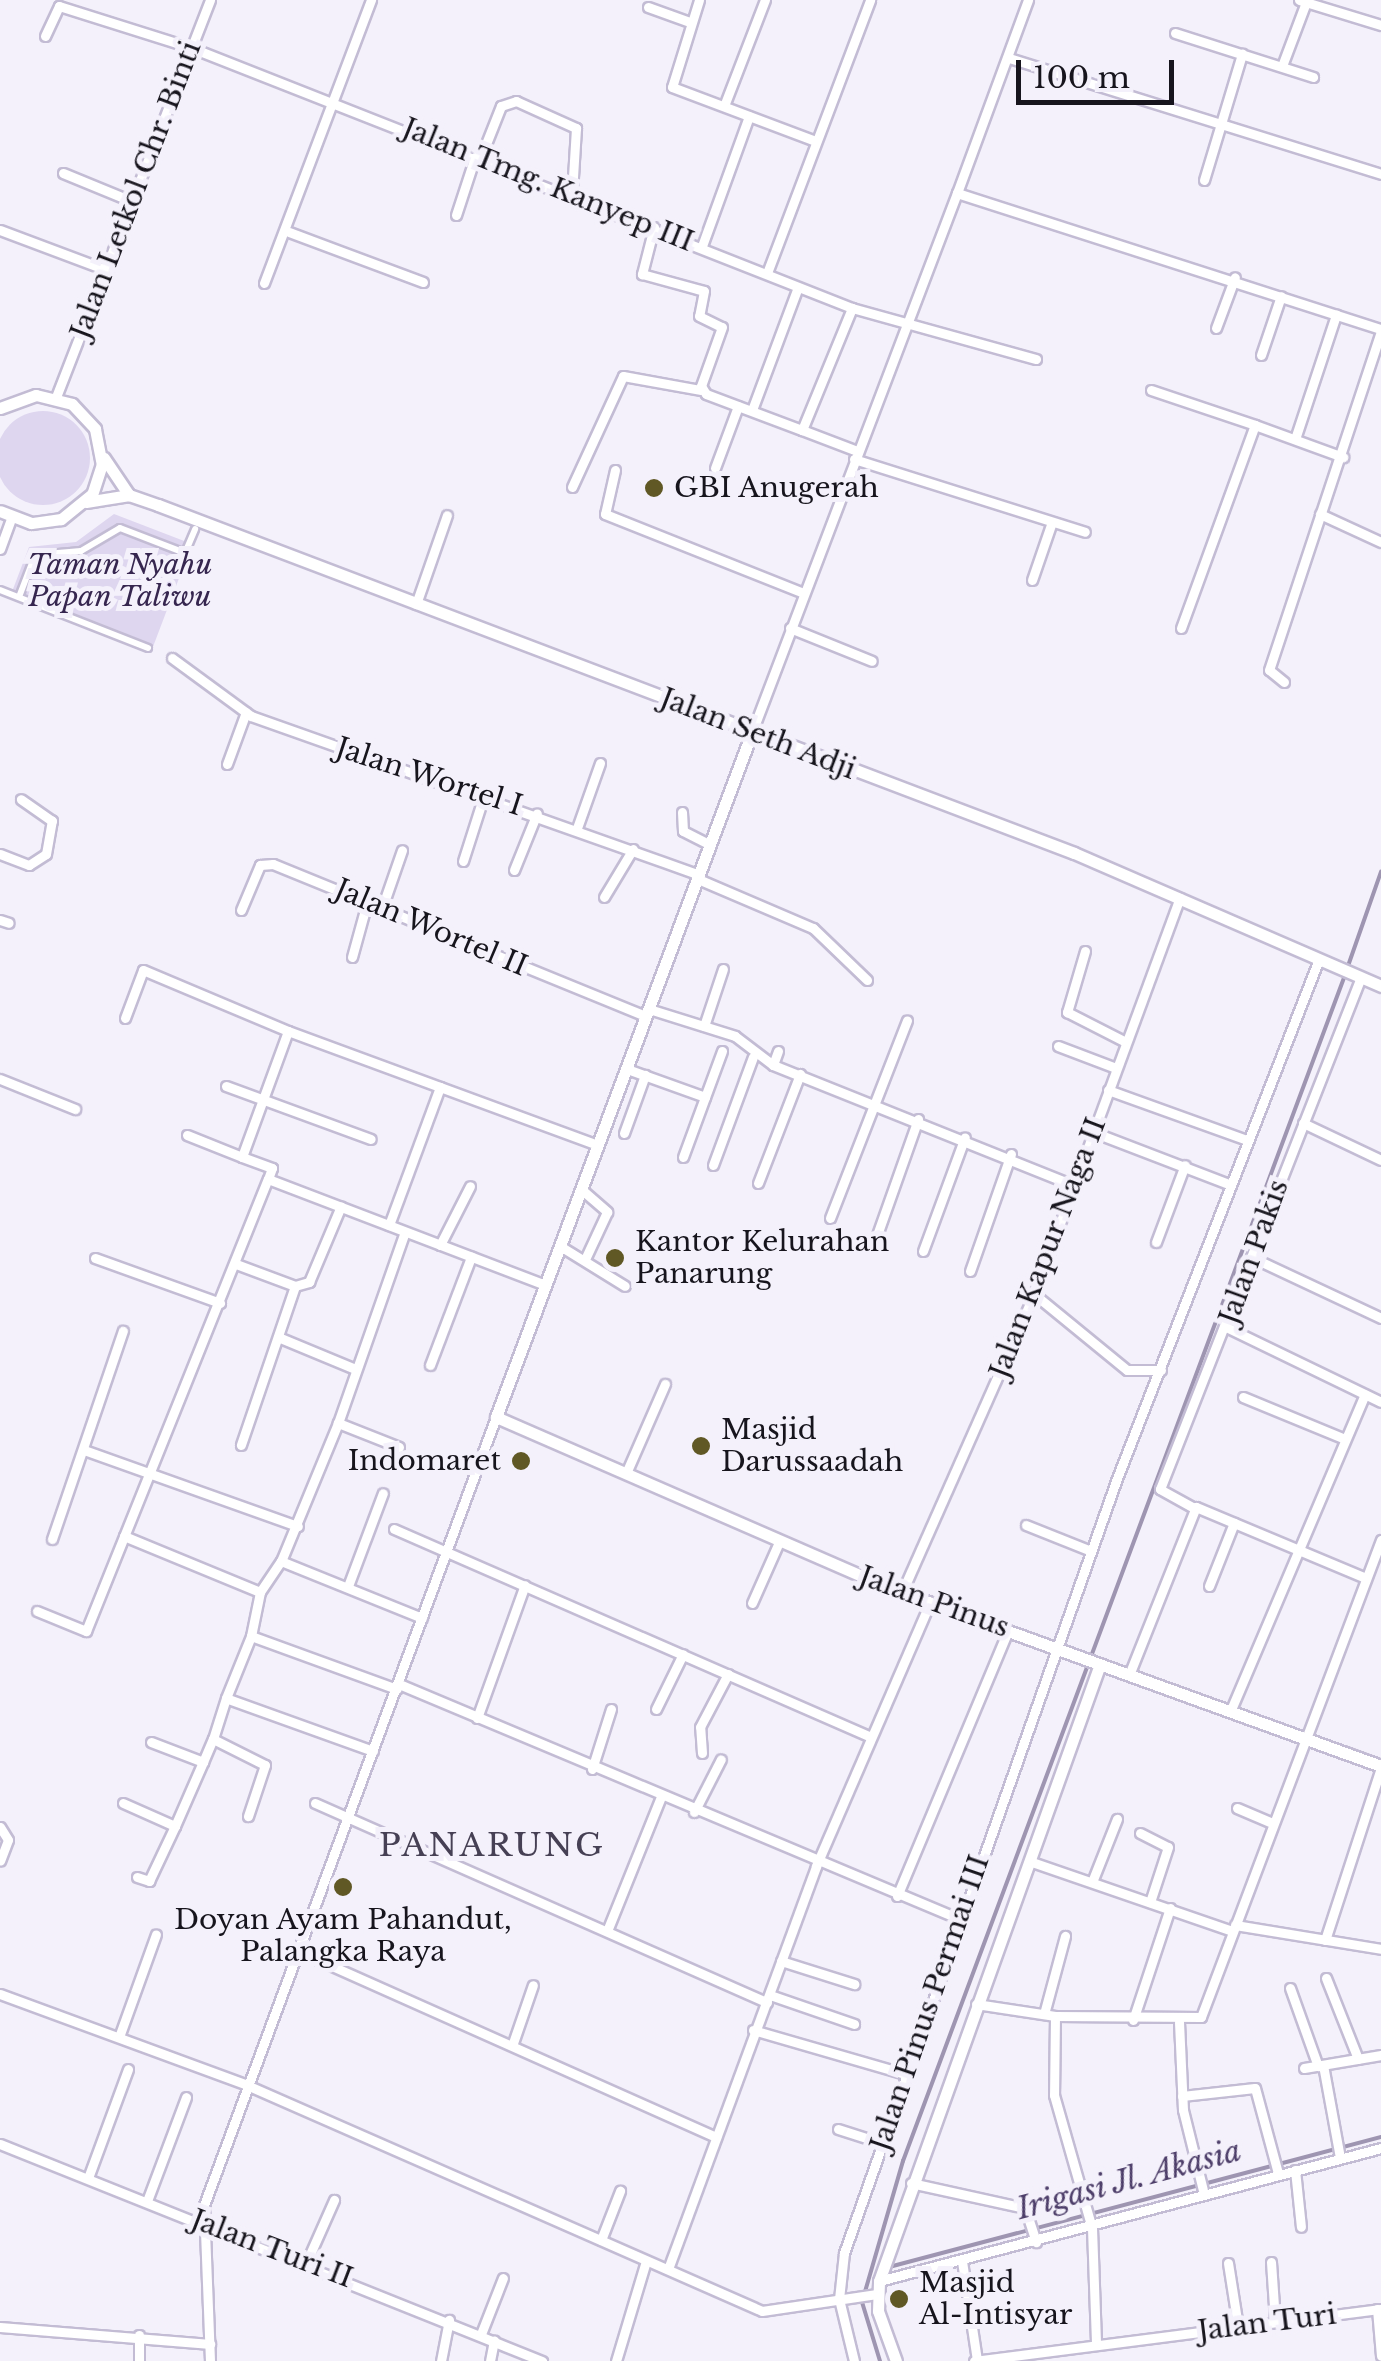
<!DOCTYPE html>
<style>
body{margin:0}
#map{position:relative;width:1381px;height:2361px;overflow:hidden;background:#f4f1fb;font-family:"Libre Baskerville",serif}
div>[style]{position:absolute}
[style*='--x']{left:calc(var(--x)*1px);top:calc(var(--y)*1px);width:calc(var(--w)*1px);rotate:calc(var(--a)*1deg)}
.green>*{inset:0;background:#ded6ef}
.round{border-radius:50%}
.stream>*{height:4px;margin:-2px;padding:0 2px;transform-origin:2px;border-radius:2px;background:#9e95b1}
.roads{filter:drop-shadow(2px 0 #c3bcd4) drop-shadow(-2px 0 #c3bcd4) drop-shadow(0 2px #c3bcd4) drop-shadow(0 -2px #c3bcd4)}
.pedestrian>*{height:6px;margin:-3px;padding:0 3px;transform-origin:3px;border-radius:3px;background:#fff}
.minor>*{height:9px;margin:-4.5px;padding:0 4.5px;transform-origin:4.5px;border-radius:4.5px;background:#fff}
.tertiary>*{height:11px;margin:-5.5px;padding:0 5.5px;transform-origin:5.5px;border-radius:5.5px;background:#fff}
.dots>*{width:28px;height:28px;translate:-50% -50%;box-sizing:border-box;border:5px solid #f4f1fb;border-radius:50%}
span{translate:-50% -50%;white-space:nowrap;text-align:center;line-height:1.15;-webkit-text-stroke:10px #f4f1fb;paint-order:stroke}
.street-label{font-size:28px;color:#17151d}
.poi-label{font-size:28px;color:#17151d}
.left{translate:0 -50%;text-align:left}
.right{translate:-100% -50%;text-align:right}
.park-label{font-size:28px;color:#36264f;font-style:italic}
.water-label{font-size:30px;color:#4e3f6a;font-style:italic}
.quarter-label{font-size:32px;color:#464054;letter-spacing:2.5px}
.scale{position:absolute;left:1016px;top:60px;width:158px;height:45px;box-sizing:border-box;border:5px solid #17151d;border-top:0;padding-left:12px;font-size:30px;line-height:35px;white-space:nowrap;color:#17151d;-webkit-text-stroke:8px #f4f1fb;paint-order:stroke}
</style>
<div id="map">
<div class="green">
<i class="round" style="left:-4px;top:411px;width:94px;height:94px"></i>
<i style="clip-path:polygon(114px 514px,192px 544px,151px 652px,10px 597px,29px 547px,76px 542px)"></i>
</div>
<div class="stream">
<i style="--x:1348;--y:966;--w:100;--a:-70.7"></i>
<i style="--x:1345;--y:1747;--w:38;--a:20"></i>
<i style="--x:889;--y:2267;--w:509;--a:-14.8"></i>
<i style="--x:880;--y:2361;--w:62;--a:-107"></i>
<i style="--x:862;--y:2302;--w:147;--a:-73.8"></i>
<i style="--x:903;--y:2161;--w:1266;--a:-69.56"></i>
</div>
<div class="roads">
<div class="pedestrian">
<i style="--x:0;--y:590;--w:159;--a:21.4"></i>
<i style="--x:19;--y:597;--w:45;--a:-69.1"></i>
<i style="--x:35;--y:555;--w:46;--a:-5"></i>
<i style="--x:81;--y:551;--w:45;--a:-30.5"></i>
<i style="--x:120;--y:528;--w:70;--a:21"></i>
<i style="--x:185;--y:553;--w:26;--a:-67"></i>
</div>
<div class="minor">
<i style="--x:699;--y:0;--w:91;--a:107.2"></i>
<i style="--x:672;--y:87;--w:154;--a:20.6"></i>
<i style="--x:1299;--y:0;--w:86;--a:17"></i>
<i style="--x:648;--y:7;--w:45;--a:19.7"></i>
<i style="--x:1175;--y:33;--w:145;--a:17.7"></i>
<i style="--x:45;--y:36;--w:33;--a:-65"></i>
<i style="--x:59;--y:6;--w:139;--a:17.5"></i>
<i style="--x:192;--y:48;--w:709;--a:21.5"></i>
<i style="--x:852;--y:308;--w:191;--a:15.5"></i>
<i style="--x:1009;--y:58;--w:390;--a:17.3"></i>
<i style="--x:1282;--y:66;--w:68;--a:-69.4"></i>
<i style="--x:724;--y:106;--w:114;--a:-68.9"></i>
<i style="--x:480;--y:159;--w:57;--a:-68.4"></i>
<i style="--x:501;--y:106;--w:16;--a:-18"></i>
<i style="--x:516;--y:101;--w:66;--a:24.2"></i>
<i style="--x:576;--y:128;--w:66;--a:93.5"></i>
<i style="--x:63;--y:173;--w:79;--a:22.3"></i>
<i style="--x:1204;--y:180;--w:132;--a:-73.2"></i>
<i style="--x:957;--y:193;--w:206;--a:-69.8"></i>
<i style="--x:456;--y:215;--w:61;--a:-71.9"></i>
<i style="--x:654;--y:227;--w:49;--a:104.3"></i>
<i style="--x:642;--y:274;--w:64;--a:15.3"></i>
<i style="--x:704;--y:291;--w:25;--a:101"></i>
<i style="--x:699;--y:316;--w:25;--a:26"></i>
<i style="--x:722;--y:327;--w:63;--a:109.6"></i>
<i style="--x:701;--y:386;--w:9;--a:58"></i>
<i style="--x:706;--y:394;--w:103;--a:20.6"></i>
<i style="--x:802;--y:430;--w:132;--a:-67.7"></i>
<i style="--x:0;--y:230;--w:116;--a:20.6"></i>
<i style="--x:289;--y:232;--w:143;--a:20.5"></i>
<i style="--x:702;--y:246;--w:138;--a:-70.1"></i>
<i style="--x:767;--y:273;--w:292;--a:-69.3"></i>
<i style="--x:264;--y:283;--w:303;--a:-69.3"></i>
<i style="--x:1216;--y:328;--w:54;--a:-69.6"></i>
<i style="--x:1261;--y:355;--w:62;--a:-71.3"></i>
<i style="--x:1151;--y:390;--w:110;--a:18.6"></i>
<i style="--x:56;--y:397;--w:426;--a:-68.8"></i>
<i style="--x:752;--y:410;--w:131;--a:-69.5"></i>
<i style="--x:802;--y:430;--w:59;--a:20.9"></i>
<i style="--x:1295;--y:439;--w:131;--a:-71.7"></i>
<i style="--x:854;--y:459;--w:242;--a:17.5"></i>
<i style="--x:715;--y:468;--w:66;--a:-69.6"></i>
<i style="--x:615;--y:470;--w:45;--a:102.8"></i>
<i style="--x:605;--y:514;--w:214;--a:21.7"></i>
<i style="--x:572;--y:487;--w:122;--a:-65.3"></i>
<i style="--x:623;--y:376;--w:78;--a:10.3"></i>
<i style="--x:1320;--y:514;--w:67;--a:24.7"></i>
<i style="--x:0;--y:549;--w:33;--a:-70"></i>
<i style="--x:1032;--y:580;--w:61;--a:-71"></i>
<i style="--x:416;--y:604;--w:94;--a:-70.8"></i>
<i style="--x:790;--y:628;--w:88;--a:21.9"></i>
<i style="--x:1181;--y:628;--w:216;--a:-70"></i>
<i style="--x:1255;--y:425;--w:94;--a:20"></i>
<i style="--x:172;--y:658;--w:98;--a:36.3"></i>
<i style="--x:251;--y:716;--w:476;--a:19.5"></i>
<i style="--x:1284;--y:682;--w:19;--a:-141"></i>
<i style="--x:1269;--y:670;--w:356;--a:-71.7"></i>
<i style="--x:752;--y:732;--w:577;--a:-69.18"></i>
<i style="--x:957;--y:193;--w:445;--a:17.8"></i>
<i style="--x:227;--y:764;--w:55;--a:-69.9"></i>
<i style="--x:682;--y:812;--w:19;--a:87"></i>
<i style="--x:683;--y:831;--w:31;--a:27"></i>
<i style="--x:577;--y:828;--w:69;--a:-70.5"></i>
<i style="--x:0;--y:854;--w:31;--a:21"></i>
<i style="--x:29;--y:865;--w:20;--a:-33"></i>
<i style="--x:46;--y:854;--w:34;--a:-80"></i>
<i style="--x:52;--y:821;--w:38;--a:-145"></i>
<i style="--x:463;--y:861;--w:69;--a:-72.3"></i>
<i style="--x:514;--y:870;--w:61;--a:-68"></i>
<i style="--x:698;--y:879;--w:125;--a:23.1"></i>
<i style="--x:813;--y:928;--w:75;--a:43.9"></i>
<i style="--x:604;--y:897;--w:56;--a:-58.9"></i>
<i style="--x:383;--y:905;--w:58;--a:-70.9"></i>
<i style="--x:241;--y:910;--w:49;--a:-67.1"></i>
<i style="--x:260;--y:865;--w:13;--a:-4"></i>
<i style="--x:273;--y:864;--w:403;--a:22.2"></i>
<i style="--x:0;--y:920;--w:9;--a:18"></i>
<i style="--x:1085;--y:951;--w:64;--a:106.4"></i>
<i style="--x:1067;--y:1012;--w:66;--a:27"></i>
<i style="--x:352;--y:957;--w:60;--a:-74.6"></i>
<i style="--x:649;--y:1009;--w:90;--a:17.4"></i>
<i style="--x:735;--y:1036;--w:48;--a:37.3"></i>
<i style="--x:125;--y:1018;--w:51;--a:-69.4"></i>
<i style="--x:143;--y:970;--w:157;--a:22.8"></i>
<i style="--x:704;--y:1026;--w:60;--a:-71.6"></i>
<i style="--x:1058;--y:1046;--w:62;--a:20.8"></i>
<i style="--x:778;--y:1051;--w:15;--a:110"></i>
<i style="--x:773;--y:1065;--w:323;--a:21.8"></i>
<i style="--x:627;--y:1069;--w:83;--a:19.7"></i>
<i style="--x:0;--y:1079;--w:81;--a:21.8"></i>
<i style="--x:226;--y:1086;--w:154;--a:20.1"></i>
<i style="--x:440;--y:1087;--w:168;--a:20.2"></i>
<i style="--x:1108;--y:1090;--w:148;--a:19.8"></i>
<i style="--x:1303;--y:1123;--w:86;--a:25.4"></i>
<i style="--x:1093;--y:1132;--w:148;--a:21"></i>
<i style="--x:624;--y:1133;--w:62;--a:-70.1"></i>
<i style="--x:187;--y:1135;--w:59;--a:21.8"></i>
<i style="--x:683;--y:1157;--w:113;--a:-69.8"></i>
<i style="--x:713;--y:1165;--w:115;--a:-69.7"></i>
<i style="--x:758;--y:1183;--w:117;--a:-68.9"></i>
<i style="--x:581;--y:1189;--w:35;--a:41"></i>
<i style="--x:607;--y:1212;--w:50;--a:115"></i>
<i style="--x:830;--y:1218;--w:212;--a:-68.7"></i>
<i style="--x:389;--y:1225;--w:147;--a:-69.7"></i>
<i style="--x:440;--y:1087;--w:162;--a:-159.8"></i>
<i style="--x:288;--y:1031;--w:134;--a:110.1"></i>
<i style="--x:242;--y:1157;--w:32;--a:20"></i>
<i style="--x:272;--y:1168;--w:12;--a:110"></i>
<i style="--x:268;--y:1179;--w:297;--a:20.9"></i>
<i style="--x:877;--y:1235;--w:123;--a:-70.5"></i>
<i style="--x:1156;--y:1242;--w:82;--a:-69.4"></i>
<i style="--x:440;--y:1245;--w:66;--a:-63"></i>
<i style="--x:560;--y:1246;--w:76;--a:31.6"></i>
<i style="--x:923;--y:1251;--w:121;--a:-69.8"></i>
<i style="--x:1251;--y:1257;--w:144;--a:25.1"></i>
<i style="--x:95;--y:1258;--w:133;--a:19.8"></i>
<i style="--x:236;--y:1264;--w:63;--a:20.4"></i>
<i style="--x:295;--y:1286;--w:168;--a:108.8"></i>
<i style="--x:970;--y:1271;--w:124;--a:-70.7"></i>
<i style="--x:295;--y:1286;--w:15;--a:-16"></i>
<i style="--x:309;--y:1282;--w:82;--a:-67.2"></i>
<i style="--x:1034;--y:1294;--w:120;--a:39.3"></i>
<i style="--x:1127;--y:1370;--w:34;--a:0"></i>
<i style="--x:1226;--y:1327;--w:172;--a:25.8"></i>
<i style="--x:278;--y:1337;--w:81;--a:22.5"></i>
<i style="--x:430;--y:1365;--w:116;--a:-69.2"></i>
<i style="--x:1243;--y:1397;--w:110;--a:22.4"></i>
<i style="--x:338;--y:1423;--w:149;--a:112.4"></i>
<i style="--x:281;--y:1561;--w:152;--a:22"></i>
<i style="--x:399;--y:1447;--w:66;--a:-158.5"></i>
<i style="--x:338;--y:1423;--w:202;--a:-70.7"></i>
<i style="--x:84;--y:1450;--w:227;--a:19.6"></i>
<i style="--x:627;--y:1471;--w:95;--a:-66.4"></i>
<i style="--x:1194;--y:1508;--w:39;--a:-151"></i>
<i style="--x:1160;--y:1489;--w:550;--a:-68.57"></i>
<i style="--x:1026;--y:1525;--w:70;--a:21.8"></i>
<i style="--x:394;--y:1529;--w:520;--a:23.56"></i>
<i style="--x:124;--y:1536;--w:147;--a:22.4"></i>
<i style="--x:52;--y:1539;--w:220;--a:-71.2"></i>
<i style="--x:348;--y:1586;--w:99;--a:-69.4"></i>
<i style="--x:1209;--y:1586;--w:68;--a:-68.4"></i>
<i style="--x:902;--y:1592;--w:326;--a:-66.1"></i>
<i style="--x:1034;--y:1294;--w:422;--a:-69.8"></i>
<i style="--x:752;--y:1603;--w:67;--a:-66.1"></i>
<i style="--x:37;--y:1611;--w:53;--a:22.2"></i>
<i style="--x:86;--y:1631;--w:487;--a:-68.1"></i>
<i style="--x:251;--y:1636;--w:45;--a:-78.4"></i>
<i style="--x:260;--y:1592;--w:37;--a:-56"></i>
<i style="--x:1129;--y:1675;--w:181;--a:-68.3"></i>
<i style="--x:1196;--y:1507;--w:184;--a:22.7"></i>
<i style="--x:399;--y:1684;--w:605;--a:22.75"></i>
<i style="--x:226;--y:1698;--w:43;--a:107.6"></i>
<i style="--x:213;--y:1739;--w:58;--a:26.6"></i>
<i style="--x:265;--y:1765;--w:54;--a:108.4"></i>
<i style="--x:656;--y:1709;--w:61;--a:-63.9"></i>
<i style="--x:1230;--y:1712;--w:345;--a:-67"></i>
<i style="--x:477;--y:1718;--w:141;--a:-70.2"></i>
<i style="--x:151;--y:1742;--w:56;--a:21"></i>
<i style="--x:203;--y:1762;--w:25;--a:-67"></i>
<i style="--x:373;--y:1751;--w:156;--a:-160.2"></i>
<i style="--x:226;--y:1698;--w:67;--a:-68"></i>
<i style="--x:251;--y:1636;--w:155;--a:20"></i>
<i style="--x:702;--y:1753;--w:26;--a:-94"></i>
<i style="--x:700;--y:1727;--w:60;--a:-62.2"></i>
<i style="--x:592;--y:1769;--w:63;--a:-72.4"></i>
<i style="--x:123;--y:1803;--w:57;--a:23.9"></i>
<i style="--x:175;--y:1826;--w:70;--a:-66.4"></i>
<i style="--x:315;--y:1803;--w:494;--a:23.8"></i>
<i style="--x:1237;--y:1808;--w:39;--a:23"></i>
<i style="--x:694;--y:1812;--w:59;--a:-63"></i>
<i style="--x:0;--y:1827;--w:15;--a:58"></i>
<i style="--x:8;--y:1840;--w:22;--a:111"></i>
<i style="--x:1140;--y:1833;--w:31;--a:27"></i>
<i style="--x:1168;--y:1847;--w:58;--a:108.1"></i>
<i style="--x:1029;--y:1861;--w:215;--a:19"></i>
<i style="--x:137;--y:1877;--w:13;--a:18"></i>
<i style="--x:149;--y:1881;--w:61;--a:-64.7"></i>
<i style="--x:1092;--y:1882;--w:68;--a:-68.4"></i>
<i style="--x:897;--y:1896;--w:288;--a:-67.3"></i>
<i style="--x:1235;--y:1925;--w:148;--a:9.3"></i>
<i style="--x:607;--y:1931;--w:144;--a:-68.1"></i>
<i style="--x:1325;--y:1940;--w:181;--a:-72"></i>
<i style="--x:296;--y:1950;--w:460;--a:24"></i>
<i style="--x:781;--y:1961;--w:77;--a:17.5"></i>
<i style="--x:1326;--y:1978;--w:87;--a:68.4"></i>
<i style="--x:1290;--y:1988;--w:83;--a:70.3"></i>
<i style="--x:0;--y:1994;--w:263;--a:20.2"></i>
<i style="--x:247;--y:2085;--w:562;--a:23.69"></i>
<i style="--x:762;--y:2311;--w:116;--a:-8.4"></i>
<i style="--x:770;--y:1995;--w:89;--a:19"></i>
<i style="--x:976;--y:2004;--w:80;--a:8.6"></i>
<i style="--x:1055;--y:2016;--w:146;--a:0.4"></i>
<i style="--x:1201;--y:2017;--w:510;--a:-69.33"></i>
<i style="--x:1044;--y:2014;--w:81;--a:-74.9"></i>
<i style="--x:1055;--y:2016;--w:79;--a:90.7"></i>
<i style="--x:1054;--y:2095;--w:138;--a:74.1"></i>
<i style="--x:1092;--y:2228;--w:116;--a:88"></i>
<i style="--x:1133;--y:2020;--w:118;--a:-71.7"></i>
<i style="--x:1179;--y:2022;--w:88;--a:87.4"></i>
<i style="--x:1183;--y:2110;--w:82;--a:76"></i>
<i style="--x:753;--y:2030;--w:158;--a:16.1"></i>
<i style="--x:119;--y:2037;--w:109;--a:-70.2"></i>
<i style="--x:513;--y:2043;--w:61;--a:-71"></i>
<i style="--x:1323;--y:2065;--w:95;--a:79.6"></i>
<i style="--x:1304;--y:2068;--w:78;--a:-9.6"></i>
<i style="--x:1182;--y:2096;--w:73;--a:-6.3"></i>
<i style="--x:1255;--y:2088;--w:88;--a:74.9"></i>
<i style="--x:838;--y:2129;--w:46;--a:17.7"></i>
<i style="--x:0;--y:2144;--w:584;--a:21.82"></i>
<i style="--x:1295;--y:2170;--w:57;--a:84"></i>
<i style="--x:88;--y:2178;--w:116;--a:-69.8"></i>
<i style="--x:911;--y:2183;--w:117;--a:12.4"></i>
<i style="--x:1025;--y:2208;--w:36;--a:72"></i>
<i style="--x:147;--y:2201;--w:111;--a:-69.4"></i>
<i style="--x:601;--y:2240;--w:53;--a:-68.8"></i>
<i style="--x:307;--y:2261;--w:67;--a:-66.1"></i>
<i style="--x:962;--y:2261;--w:100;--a:81.4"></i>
<i style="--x:1271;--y:2262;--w:59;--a:86.1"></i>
<i style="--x:1228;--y:2263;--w:64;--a:81"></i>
<i style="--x:668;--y:2269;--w:429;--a:-69.8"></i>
<i style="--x:816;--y:1866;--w:288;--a:-66.6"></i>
<i style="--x:879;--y:2281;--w:519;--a:-14.84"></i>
<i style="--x:1377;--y:2309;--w:47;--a:85.1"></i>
<i style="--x:0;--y:2327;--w:211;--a:4.6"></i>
<i style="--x:481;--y:2334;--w:60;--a:-68.6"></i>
<i style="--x:139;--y:2335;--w:26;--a:90"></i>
<i style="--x:210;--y:2361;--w:156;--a:-92.2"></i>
<i style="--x:204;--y:2205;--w:840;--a:-69.67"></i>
<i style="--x:441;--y:2361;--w:42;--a:-79"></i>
<i style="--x:490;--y:2361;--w:21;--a:-79"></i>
<i style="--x:616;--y:2361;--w:104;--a:-73.3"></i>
<i style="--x:854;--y:2361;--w:64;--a:-103.6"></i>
<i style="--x:839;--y:2299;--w:46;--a:-83.8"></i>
<i style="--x:844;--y:2253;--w:819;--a:-70.59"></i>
<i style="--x:1116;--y:1481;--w:560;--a:-68.75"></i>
<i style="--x:974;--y:2361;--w:410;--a:-7.3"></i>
</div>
<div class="tertiary">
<i style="--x:0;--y:408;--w:38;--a:-20"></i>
<i style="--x:36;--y:395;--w:37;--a:14"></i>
<i style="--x:72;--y:404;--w:34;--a:47"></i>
<i style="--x:95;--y:429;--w:36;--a:79"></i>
<i style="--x:102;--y:464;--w:32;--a:108"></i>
<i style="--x:92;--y:494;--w:40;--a:141"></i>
<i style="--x:61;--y:519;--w:30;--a:172"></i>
<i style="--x:31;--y:523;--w:33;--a:-159"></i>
<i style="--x:104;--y:458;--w:45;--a:56"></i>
<i style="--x:86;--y:502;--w:44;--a:-9.2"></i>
<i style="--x:129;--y:495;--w:31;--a:19"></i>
<i style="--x:158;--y:505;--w:980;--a:20.8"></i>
<i style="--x:1074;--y:853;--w:335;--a:23.4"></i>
<i style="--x:752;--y:732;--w:731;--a:110.49"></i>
<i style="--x:496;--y:1417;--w:429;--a:23.5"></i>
<i style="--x:889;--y:1588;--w:523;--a:19.89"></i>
<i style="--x:896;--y:2361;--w:53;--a:-109.8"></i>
<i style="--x:878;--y:2311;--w:30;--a:-88"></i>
<i style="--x:879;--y:2281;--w:655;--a:-70.29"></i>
</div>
</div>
<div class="dots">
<i style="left:654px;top:488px;background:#605825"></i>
<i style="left:615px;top:1258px;background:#605825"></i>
<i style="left:701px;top:1446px;background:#605825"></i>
<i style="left:521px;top:1461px;background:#605825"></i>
<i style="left:343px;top:1887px;background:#605825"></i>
<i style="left:899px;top:2299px;background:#605825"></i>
</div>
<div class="street-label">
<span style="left:548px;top:185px;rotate:22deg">Jalan Tmg. Kanyep III</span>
<span style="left:136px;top:190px;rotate:-69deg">Jalan Letkol Chr. Binti</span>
<span style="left:758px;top:734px;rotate:21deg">Jalan Seth Adji</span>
<span style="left:429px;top:777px;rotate:18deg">Jalan Wortel I</span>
<span style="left:431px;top:928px;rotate:23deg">Jalan Wortel II</span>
<span style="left:1048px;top:1248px;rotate:-69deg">Jalan Kapur Naga II</span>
<span style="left:1254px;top:1252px;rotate:-70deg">Jalan Pakis</span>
<span style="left:934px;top:1602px;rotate:20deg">Jalan Pinus</span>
<span style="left:930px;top:2003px;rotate:-71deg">Jalan Pinus Permai III</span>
<span style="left:272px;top:2249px;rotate:21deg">Jalan Turi II</span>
<span style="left:1267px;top:2323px;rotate:-7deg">Jalan Turi</span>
</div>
<div class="poi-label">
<span class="left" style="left:674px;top:488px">GBI Anugerah</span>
<span class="left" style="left:635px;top:1258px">Kantor Kelurahan<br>Panarung</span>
<span class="left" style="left:721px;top:1446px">Masjid<br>Darussaadah</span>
<span class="right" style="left:501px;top:1461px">Indomaret</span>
<span style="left:343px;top:1936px">Doyan Ayam Pahandut,<br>Palangka Raya</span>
<span class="left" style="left:919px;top:2299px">Masjid<br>Al-Intisyar</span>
</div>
<div class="park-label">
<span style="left:120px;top:581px">Taman Nyahu<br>Papan Taliwu</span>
</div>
<div class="water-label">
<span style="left:1129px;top:2180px;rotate:-15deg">Irigasi Jl. Akasia</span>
</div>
<div class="quarter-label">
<span style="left:492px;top:1845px">PANARUNG</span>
</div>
<div class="scale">100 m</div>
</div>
